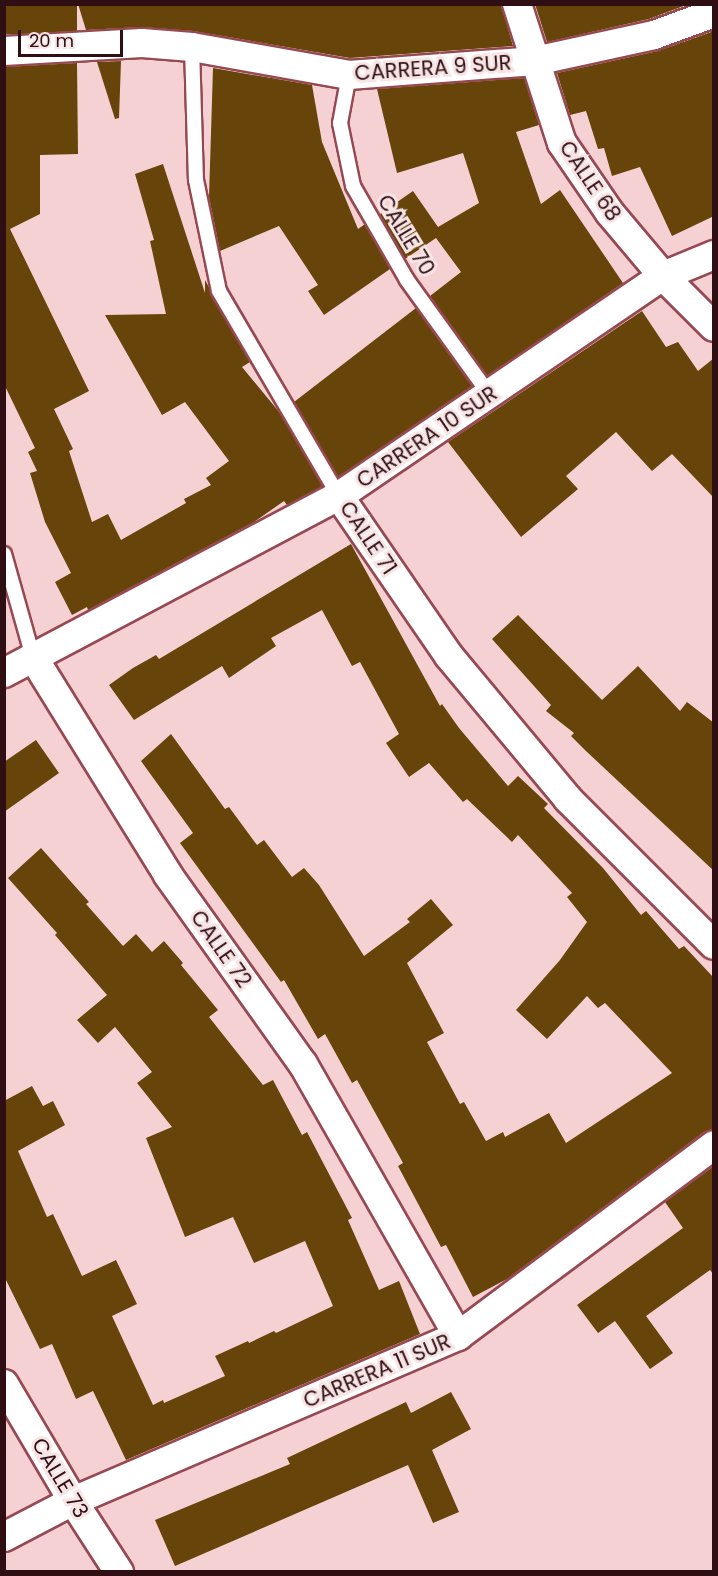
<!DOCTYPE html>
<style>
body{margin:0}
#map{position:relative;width:718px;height:1576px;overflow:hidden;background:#f6d1d3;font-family:Poppins,sans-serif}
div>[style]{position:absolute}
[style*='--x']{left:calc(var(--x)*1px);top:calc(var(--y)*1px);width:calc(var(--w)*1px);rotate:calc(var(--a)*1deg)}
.building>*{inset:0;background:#67440a;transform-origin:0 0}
.roads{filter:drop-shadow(2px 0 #964952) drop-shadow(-2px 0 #964952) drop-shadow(0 2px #964952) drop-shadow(0 -2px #964952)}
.lane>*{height:14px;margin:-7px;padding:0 7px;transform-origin:7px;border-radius:7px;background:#fff}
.street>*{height:28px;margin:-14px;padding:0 14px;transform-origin:14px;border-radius:14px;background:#fff}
span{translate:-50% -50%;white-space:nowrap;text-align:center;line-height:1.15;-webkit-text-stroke:6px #f7e4e5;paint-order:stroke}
.street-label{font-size:21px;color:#2f0f14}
.frame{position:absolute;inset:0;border:6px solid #2f0f14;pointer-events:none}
.scale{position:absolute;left:18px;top:30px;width:105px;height:27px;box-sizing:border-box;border:3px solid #2f0f14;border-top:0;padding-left:8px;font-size:18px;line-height:21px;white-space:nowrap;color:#2f0f14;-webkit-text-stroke:4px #f7e4e5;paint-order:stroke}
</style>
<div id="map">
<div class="building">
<i style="left:4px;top:4px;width:73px;height:30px"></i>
<i style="clip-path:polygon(78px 4px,501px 4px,513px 46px,350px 58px,193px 31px,141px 27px,86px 30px)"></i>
<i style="clip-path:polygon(535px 4px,689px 4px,649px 19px,547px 42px)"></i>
<i style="clip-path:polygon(714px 31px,714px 216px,672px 236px,640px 167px,612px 176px,604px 148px,598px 149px,586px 111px,570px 115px,557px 73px,658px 51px)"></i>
<i style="clip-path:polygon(121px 61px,119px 118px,115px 119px,97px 62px)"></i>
<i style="clip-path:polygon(77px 63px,78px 154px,40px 155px,40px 214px,10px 229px,89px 391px,54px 409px,73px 449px,69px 451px,92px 522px,108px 514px,121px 540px,186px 503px,184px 499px,211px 485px,206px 478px,229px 461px,185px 402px,162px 415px,105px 315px,166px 314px,150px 241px,154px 240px,135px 174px,163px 164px,205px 293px,205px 280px,250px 362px,242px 367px,280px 413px,323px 486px,287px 505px,284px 501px,254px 522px,88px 610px,87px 607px,72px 615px,55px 582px,71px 573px,45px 522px,30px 473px,37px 471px,28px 452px,35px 448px,4px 384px,4px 67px)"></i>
<i style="clip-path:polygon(213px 68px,312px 85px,322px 142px,358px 229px,365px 224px,390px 269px,324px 315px,308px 291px,318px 285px,279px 226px,220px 251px,209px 197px)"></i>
<i style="clip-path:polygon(524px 78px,539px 125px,516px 132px,541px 204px,560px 190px,623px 283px,487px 376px,430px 296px,461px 272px,436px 238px,405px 259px,380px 214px,413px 191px,438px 227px,479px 203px,463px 153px,397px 173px,377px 89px)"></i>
<i style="clip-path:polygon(416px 308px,472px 386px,338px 477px,294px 402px)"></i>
<i style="clip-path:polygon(642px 311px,666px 347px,678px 342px,698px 371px,714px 358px,714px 498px,672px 454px,652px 471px,616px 432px,566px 476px,578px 489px,521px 537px,448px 442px)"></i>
<i style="clip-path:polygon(351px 544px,440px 706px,442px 704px,459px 728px,508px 786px,518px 776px,548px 804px,544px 808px,603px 868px,641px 915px,646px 911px,679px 949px,684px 946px,714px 978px,714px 1129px,704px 1132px,507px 1279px,473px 1297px,446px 1245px,441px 1247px,398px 1166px,403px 1163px,357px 1080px,352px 1083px,325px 1034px,318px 1039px,284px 980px,281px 982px,180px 843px,193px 833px,141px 761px,171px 734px,225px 809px,229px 807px,257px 845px,264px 840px,292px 877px,304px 868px,319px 885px,364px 956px,410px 922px,407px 919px,431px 899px,453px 925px,407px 963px,444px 1033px,427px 1042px,460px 1104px,464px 1102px,486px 1141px,503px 1132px,505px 1137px,549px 1113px,566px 1143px,672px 1073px,605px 1003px,598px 1008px,587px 996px,547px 1039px,516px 1010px,560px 960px,587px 922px,567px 897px,572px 893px,518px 835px,512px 842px,467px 799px,463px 802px,429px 763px,409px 777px,386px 743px,399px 734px,360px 662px,352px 666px,322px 610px,271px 638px,276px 646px,229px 678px,222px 666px,134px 720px,109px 685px,133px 668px,156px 655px,159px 659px)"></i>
<i style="clip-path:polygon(518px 615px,602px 700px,638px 666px,680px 711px,687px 702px,714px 723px,714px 871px,586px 751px,571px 736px,574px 733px,546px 711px,551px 705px,492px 639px)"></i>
<i style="clip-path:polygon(36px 740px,59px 773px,4px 812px,4px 762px)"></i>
<i style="clip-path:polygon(41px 848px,89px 902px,86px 904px,123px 946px,136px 934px,152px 952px,164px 941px,183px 963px,181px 965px,218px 1010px,209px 1017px,263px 1085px,273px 1080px,302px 1135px,307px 1132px,352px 1218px,348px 1220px,379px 1290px,399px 1281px,420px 1334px,126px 1460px,93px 1391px,76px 1399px,52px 1344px,40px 1349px,4px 1276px,4px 1101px,32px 1086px,43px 1106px,53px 1101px,65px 1125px,18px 1151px,47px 1217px,53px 1214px,82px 1276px,116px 1260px,137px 1304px,112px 1316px,153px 1405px,163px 1400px,164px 1403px,225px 1376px,215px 1356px,248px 1341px,249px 1343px,274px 1331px,276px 1333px,333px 1306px,305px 1241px,254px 1263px,233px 1217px,185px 1237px,146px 1138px,172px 1127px,137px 1083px,152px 1072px,115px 1027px,98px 1043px,77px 1020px,107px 995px,55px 935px,57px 933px,8px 878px)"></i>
<i style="clip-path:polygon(714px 1166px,714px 1275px,710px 1270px,646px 1316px,673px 1353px,650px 1369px,615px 1321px,598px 1333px,577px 1305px,683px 1228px,665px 1202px)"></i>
<i style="clip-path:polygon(451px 1392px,471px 1429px,432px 1450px,459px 1512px,433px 1523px,408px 1465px,175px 1566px,155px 1520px,290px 1464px,287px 1458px,406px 1402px,411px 1413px)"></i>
</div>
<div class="roads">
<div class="lane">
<i style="--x:192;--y:47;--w:133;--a:88.3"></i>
<i style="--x:196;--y:180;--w:113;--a:78.3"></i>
<i style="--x:219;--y:291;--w:238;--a:59.7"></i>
<i style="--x:349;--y:75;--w:49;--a:100.6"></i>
<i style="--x:340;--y:123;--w:64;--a:78.3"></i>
<i style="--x:353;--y:186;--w:108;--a:60.1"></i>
<i style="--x:407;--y:280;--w:142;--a:54.2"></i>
<i style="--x:4;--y:554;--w:107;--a:74.3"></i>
</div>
<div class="street">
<i style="--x:517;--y:4;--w:146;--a:72.1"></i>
<i style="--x:562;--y:143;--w:85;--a:55.6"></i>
<i style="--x:610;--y:213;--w:82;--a:49.9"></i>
<i style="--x:663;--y:276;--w:72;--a:45"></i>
<i style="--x:4;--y:51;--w:138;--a:-3.3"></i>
<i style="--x:142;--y:43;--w:50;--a:4.6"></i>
<i style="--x:192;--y:47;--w:159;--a:10.1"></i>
<i style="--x:349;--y:75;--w:187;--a:-4.3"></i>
<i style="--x:535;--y:61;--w:122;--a:-12.3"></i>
<i style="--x:654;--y:35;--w:64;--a:-20.1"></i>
<i style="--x:339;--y:496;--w:194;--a:55.5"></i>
<i style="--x:449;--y:656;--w:186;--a:50.2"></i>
<i style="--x:568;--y:799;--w:206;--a:45"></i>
<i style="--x:33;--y:657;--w:256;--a:58.2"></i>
<i style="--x:168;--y:875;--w:232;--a:54.5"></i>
<i style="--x:303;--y:1064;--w:313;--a:60.3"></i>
<i style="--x:4;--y:673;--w:379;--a:-27.9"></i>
<i style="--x:339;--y:496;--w:392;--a:-34.2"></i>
<i style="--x:663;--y:276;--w:55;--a:-22.4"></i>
<i style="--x:4;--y:1384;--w:136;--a:59.5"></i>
<i style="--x:73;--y:1501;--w:85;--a:57.1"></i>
<i style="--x:4;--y:1537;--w:78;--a:-27.6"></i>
<i style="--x:73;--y:1501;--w:419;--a:-23.2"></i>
<i style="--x:458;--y:1336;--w:319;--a:-36.7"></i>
</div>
</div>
<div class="street-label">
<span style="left:433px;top:68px;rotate:-4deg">CARRERA 9 SUR</span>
<span style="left:590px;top:181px;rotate:56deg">CALLE 68</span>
<span style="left:406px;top:235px;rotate:59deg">CALLE 70</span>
<span style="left:427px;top:437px;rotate:-34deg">CARRERA 10 SUR</span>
<span style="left:368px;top:538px;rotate:56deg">CALLE 71</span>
<span style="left:221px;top:949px;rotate:55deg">CALLE 72</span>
<span style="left:377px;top:1371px;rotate:-23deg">CARRERA 11 SUR</span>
<span style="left:60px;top:1478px;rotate:59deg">CALLE 73</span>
</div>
<div class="frame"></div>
<div class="scale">20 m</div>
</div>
